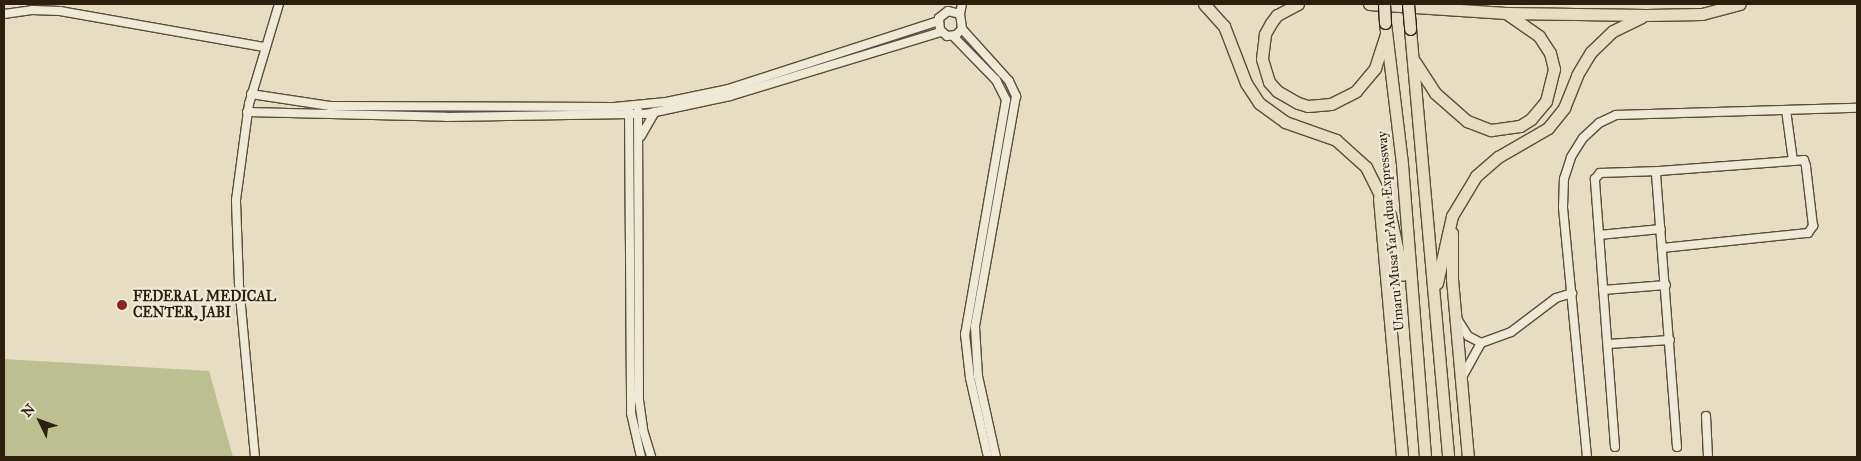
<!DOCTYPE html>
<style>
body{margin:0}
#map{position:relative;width:1861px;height:461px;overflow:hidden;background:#e6ddc3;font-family:"IM FELL Great Primer",serif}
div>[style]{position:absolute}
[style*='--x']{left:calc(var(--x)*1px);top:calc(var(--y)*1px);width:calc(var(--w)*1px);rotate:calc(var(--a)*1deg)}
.green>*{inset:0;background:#bcbf8f}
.roads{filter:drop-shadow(1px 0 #5a4e3a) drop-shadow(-1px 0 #5a4e3a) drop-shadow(0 1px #5a4e3a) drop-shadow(0 -1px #5a4e3a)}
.minor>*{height:8px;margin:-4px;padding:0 4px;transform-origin:4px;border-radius:4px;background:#efe9d8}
.highway>*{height:11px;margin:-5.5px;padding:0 5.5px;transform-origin:5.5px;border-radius:5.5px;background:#e6ddc3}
.bridges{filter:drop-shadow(1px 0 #2c1f0c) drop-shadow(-1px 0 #2c1f0c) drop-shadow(0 1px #2c1f0c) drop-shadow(0 -1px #2c1f0c)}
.highway-bridge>*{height:11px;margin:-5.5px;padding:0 5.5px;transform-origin:5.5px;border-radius:5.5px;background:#e6ddc3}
.dots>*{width:14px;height:14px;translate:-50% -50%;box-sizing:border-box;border:2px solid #efe9d8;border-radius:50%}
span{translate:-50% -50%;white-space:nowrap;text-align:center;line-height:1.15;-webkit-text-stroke:4.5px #efe9d8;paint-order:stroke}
.street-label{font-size:14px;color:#2c1f0c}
.poi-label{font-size:14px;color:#2c1f0c;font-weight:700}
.left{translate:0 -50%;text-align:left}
.frame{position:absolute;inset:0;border:5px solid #2c1f0c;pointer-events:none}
.north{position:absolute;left:15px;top:396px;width:50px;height:50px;-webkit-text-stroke:4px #efe9d8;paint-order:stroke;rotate:312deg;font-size:14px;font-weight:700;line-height:20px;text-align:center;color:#2c1f0c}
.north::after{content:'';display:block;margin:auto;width:18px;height:22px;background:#2c1f0c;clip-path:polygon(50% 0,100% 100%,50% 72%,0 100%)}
</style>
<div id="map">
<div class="green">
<i style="clip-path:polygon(4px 359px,209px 371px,233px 457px,4px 457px)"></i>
</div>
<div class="roads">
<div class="minor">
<i style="--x:4;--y:14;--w:28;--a:-8"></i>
<i style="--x:32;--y:10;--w:28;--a:2"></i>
<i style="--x:60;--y:11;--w:207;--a:10"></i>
<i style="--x:960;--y:14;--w:10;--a:-79"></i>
<i style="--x:962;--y:29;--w:8;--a:135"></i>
<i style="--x:956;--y:35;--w:9;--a:174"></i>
<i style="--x:947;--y:36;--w:9;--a:-139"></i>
<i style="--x:940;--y:30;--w:12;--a:-95"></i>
<i style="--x:939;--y:18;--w:11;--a:-38"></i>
<i style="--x:948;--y:11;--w:12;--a:14"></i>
<i style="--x:960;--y:14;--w:15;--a:82"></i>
<i style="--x:962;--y:29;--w:70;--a:47.9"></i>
<i style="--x:1009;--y:81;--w:17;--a:65"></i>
<i style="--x:1016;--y:96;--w:235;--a:100.1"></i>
<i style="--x:975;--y:327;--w:49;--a:86.5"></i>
<i style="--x:978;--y:376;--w:83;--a:77.5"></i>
<i style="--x:953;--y:36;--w:62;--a:45.7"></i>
<i style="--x:996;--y:80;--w:22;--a:63"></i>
<i style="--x:1006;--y:100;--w:238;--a:99.9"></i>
<i style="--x:965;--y:334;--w:44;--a:83.5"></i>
<i style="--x:970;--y:378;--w:81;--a:77.2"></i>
<i style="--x:251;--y:94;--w:80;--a:8.6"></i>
<i style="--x:330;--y:106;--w:284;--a:0.2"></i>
<i style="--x:614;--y:107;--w:52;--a:-5.5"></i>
<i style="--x:666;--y:102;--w:63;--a:-11.8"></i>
<i style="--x:728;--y:89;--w:221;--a:-17.9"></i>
<i style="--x:629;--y:110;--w:303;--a:89.6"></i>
<i style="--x:631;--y:413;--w:45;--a:77.2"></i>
<i style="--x:638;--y:111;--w:289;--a:89.8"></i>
<i style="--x:639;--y:400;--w:30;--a:82"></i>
<i style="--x:643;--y:430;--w:28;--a:73"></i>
<i style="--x:247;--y:112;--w:199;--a:1.4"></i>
<i style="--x:446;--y:117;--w:200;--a:-0.9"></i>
<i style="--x:646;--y:114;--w:86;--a:-12.1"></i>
<i style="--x:730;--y:96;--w:220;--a:-16.9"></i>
<i style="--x:641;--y:136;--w:28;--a:-60"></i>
<i style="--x:1599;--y:235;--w:62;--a:-5.5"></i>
<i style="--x:1662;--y:248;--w:147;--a:-5.9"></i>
<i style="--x:1808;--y:233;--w:9;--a:-54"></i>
<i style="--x:1813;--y:226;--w:60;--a:-96.7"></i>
<i style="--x:1806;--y:166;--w:6;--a:-108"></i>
<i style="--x:1804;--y:160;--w:11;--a:175"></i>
<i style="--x:1603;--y:290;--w:63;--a:-4.5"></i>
<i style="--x:1458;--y:320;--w:19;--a:58"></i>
<i style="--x:1468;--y:336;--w:15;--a:28"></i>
<i style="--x:1481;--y:343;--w:38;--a:119"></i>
<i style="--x:1481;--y:343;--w:32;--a:-20"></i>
<i style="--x:1511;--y:332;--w:56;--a:-37.1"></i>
<i style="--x:1556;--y:298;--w:17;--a:-17"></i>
<i style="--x:1608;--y:344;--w:62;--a:-3.7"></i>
<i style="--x:1706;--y:416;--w:41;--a:87.2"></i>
<i style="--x:1615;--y:447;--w:269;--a:-94.3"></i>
<i style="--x:1595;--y:179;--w:8;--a:-50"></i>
<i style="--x:1600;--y:173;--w:59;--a:-1.9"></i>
<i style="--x:1677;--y:447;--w:274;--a:-94.4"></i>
<i style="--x:1656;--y:174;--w:4;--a:-45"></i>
<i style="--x:1659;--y:171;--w:134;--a:-4.3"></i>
<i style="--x:1793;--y:161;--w:51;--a:-97.8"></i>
<i style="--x:255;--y:457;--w:175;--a:-95.3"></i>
<i style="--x:239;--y:283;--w:83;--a:-92.1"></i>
<i style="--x:236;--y:200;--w:97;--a:-82.3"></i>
<i style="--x:249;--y:104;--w:104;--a:-73.3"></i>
<i style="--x:1587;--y:457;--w:251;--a:-95.5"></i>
<i style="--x:1563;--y:207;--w:28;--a:-88"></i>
<i style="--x:1564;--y:179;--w:23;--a:-72"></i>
<i style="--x:1571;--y:157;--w:22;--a:-58"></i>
<i style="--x:1583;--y:138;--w:22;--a:-43"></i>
<i style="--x:1599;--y:123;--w:19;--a:-25"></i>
<i style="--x:1616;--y:115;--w:241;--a:-1.7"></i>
</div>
<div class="highway">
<i style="--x:1204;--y:4;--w:30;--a:48"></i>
<i style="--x:1224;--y:26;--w:61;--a:68.9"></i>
<i style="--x:1246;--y:83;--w:24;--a:57"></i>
<i style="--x:1259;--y:103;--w:32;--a:36"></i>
<i style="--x:1285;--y:122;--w:54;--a:19.4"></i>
<i style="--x:1336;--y:140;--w:40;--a:42"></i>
<i style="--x:1366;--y:167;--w:54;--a:63.4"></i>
<i style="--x:1390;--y:215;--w:61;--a:77.8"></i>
<i style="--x:1298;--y:4;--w:24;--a:152"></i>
<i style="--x:1277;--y:15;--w:10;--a:127"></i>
<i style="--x:1271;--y:23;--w:13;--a:119"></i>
<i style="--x:1265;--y:34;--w:25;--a:97"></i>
<i style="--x:1262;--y:59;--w:24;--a:73"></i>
<i style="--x:1269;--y:82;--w:12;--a:48"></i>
<i style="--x:1277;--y:91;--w:24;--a:30"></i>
<i style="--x:1298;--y:103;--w:10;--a:17"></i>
<i style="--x:1308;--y:106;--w:23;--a:-5"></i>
<i style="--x:1331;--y:104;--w:28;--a:-27"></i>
<i style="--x:1356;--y:91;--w:30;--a:-50"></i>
<i style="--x:1375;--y:68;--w:36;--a:-72"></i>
<i style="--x:1369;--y:4;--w:137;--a:3.8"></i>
<i style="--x:1506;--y:13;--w:140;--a:0.8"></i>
<i style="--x:1646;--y:15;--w:56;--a:-1"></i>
<i style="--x:1702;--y:14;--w:39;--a:-15"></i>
<i style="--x:1385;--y:23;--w:142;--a:83.1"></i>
<i style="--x:1402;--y:164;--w:294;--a:85.5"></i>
<i style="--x:1410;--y:29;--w:430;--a:84.9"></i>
<i style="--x:1415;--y:62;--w:37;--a:57"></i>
<i style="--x:1435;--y:93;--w:43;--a:41.2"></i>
<i style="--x:1467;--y:121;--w:26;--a:21"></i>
<i style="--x:1491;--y:130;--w:29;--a:-8"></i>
<i style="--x:1520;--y:126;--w:13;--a:-32"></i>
<i style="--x:1531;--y:119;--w:23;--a:-50"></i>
<i style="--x:1546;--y:101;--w:33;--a:-76"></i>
<i style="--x:1554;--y:69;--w:16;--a:-104"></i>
<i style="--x:1550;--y:53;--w:20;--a:-123"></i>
<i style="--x:1539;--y:36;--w:40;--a:-145.1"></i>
<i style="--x:1379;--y:198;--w:260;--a:84.9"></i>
<i style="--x:1452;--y:233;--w:46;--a:90"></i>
<i style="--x:1452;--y:279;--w:179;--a:84.9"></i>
<i style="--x:1437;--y:283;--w:69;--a:-77.4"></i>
<i style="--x:1452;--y:216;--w:47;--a:-59"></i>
<i style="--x:1476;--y:176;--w:29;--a:-41"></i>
<i style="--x:1498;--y:157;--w:58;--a:-30.1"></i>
<i style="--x:1548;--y:128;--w:26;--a:-51"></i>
<i style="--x:1564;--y:108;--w:35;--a:-68"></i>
<i style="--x:1577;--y:75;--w:27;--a:-59"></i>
<i style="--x:1591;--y:52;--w:30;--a:-44"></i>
<i style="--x:1613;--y:31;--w:32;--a:-26"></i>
</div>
</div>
<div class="bridges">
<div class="highway-bridge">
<i style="--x:1384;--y:4;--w:19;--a:87"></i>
<i style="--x:1408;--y:4;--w:25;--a:85"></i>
</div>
</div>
<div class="dots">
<i style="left:122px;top:305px;background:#8f2418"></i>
</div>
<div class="street-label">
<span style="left:1391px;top:231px;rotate:-95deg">Umaru Musa Yar'Adua Expressway</span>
</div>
<div class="poi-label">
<span class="left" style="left:133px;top:305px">FEDERAL MEDICAL<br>CENTER, JABI</span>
</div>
<div class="frame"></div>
<div class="north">N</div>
</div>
